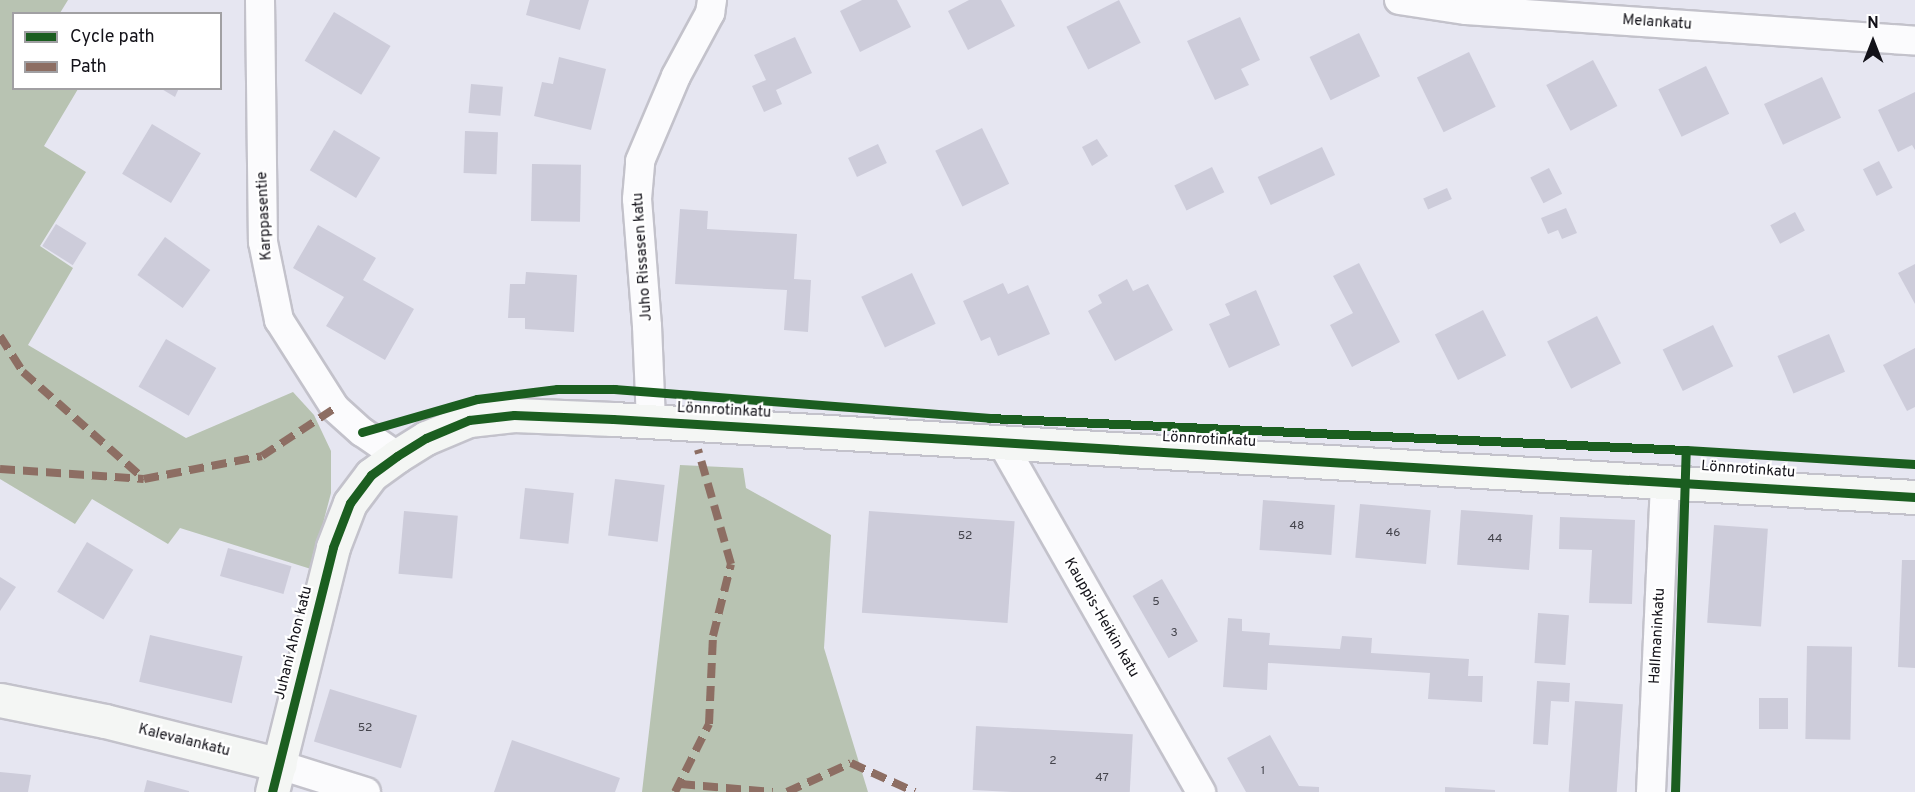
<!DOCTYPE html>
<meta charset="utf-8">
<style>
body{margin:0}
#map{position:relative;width:1915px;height:792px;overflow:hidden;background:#e6e6f1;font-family:Overpass,sans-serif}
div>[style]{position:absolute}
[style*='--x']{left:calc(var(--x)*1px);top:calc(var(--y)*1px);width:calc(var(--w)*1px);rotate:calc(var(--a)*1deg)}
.forest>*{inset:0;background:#b8c3b2}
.building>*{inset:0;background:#cdccda;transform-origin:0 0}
.roads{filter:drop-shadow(2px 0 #c3c2cb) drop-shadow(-2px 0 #c3c2cb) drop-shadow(0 2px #c3c2cb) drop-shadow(0 -2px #c3c2cb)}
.street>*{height:28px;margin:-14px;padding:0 14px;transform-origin:14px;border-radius:14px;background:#fbfbfd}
.secondary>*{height:33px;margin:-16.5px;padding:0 16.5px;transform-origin:16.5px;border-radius:16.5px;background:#f4f6f4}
.quiet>*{height:8px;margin-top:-4px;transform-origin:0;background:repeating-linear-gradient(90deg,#8d6e63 0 15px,transparent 0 23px)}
.cycleway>*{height:9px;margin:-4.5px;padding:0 4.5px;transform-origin:4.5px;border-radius:4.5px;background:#1b5e20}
span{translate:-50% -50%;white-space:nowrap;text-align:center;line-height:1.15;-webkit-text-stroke:4.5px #fff;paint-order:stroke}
.number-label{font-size:12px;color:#44444c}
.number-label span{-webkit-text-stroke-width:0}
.street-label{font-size:15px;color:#131219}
.legend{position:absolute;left:12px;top:12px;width:210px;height:78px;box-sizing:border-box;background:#fff;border:2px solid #a1a0a3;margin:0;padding:8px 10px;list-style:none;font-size:18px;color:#131219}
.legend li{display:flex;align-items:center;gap:12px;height:30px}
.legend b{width:30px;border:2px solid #a1a0a3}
.north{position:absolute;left:1843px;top:12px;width:60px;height:60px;-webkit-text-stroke:4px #fff;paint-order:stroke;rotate:0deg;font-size:16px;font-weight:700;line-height:24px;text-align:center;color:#131219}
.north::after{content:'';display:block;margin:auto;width:21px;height:27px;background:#131219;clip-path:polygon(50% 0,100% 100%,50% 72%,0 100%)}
</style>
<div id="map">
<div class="forest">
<i style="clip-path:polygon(0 0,68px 0,60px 13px,14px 14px,14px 88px,78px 89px,44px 146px,86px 172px,40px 246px,73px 268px,28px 345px,186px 438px,293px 392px,314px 415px,331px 451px,331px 493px,311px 569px,180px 528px,168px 544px,92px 499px,75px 524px,0 479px)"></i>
<i style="clip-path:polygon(680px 465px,743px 468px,746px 488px,831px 535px,824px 648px,868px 792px,642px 792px)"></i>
</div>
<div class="building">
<i style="clip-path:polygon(530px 0,589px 0,580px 30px,526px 15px)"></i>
<i style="clip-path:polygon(862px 0,897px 0,911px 27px,860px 52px,840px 11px)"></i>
<i style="clip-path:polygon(969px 0,1001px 0,1015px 26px,968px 50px,948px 11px)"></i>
<i style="left:1119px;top:0;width:48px;height:59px;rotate:63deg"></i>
<i style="left:334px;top:12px;width:66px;height:57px;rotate:31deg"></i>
<i style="clip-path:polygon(1240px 17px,1260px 60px,1241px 69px,1249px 85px,1215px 100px,1187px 41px)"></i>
<i style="left:1359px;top:33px;width:48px;height:55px;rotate:64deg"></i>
<i style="clip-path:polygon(795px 37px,812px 73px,776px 90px,782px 104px,764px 112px,752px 86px,766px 80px,754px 55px)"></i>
<i style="left:1469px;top:52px;width:61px;height:58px;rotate:64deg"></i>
<i style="clip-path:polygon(559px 57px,606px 69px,591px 130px,534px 116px,542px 82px,553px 84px)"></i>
<i style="left:1593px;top:60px;width:52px;height:53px;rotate:62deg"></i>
<i style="left:1706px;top:66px;width:53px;height:53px;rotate:64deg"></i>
<i style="left:1822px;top:77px;width:45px;height:64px;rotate:65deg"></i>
<i style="left:471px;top:84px;width:32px;height:29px;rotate:5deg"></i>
<i style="clip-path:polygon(160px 88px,179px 88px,175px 97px)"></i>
<i style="clip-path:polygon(1915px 92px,1915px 150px,1912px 145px,1898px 152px,1878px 110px)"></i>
<i style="left:152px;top:124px;width:57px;height:58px;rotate:31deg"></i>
<i style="left:982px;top:128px;width:62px;height:52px;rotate:64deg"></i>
<i style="left:334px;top:130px;width:54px;height:47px;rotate:31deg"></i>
<i style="left:465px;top:131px;width:33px;height:42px;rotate:2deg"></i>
<i style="clip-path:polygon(1097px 139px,1108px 156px,1092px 166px,1082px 147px)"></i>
<i style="left:878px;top:144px;width:21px;height:33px;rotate:65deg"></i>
<i style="left:1322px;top:147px;width:31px;height:71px;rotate:65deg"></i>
<i style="left:1879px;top:161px;width:30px;height:18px;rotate:63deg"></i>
<i style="left:532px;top:164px;width:49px;height:57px;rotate:1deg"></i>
<i style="left:1212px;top:167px;width:28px;height:42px;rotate:64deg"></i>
<i style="left:1549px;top:168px;width:29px;height:21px;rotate:63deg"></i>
<i style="left:1447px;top:188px;width:12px;height:26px;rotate:66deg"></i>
<i style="clip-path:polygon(1566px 208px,1577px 233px,1562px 239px,1558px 230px,1548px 234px,1541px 218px)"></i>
<i style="clip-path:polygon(680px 209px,708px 211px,707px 229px,797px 234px,794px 279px,811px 280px,808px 332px,784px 330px,787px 290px,675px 284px)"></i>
<i style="left:1795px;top:212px;width:21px;height:28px;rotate:62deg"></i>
<i style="left:56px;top:224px;width:36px;height:26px;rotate:32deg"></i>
<i style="clip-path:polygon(318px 225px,376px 258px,363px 280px,414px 309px,385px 360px,326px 326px,344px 297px,293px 268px)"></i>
<i style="left:165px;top:237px;width:56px;height:47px;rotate:36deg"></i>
<i style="clip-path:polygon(1359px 263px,1400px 342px,1352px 367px,1330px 325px,1353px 313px,1333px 276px)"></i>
<i style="clip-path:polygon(1915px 264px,1915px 304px,1898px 273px)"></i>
<i style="clip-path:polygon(526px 272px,577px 275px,574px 332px,525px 329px,525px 318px,508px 318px,510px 284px,525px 284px)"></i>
<i style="left:912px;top:273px;width:56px;height:56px;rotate:65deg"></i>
<i style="clip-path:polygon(1127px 279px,1133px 291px,1148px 284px,1173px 330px,1115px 361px,1088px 311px,1102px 303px,1098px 295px)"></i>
<i style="clip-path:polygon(1003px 283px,1008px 294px,1028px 285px,1050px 334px,998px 356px,990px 337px,981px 341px,963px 301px)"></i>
<i style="clip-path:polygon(1256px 290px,1280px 345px,1229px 368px,1209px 324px,1230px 315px,1225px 304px)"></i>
<i style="left:1483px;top:310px;width:51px;height:54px;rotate:63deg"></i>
<i style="left:1597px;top:316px;width:53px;height:56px;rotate:63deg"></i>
<i style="left:1713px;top:325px;width:46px;height:56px;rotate:64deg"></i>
<i style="left:1829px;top:334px;width:41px;height:56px;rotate:67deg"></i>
<i style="left:166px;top:339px;width:58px;height:55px;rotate:30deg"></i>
<i style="clip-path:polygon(1915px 348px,1915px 407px,1907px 411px,1883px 365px)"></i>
<i style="left:615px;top:479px;width:50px;height:57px;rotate:7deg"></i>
<i style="left:525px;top:488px;width:49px;height:51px;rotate:6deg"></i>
<i style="left:1263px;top:500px;width:72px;height:50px;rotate:4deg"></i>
<i style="left:1360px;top:504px;width:71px;height:54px;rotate:5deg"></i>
<i style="left:1461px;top:510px;width:72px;height:55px;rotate:4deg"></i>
<i style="left:404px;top:511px;width:54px;height:63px;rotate:5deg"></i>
<i style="left:869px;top:511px;width:146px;height:102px;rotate:4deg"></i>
<i style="clip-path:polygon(1560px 517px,1635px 520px,1632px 604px,1589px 603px,1592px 550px,1559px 549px)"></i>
<i style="left:1714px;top:525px;width:54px;height:98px;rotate:4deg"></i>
<i style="left:87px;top:542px;width:54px;height:58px;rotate:31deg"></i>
<i style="left:228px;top:548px;width:66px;height:29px;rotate:16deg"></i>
<i style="clip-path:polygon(1902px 560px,1915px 560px,1915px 668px,1898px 667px)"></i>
<i style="clip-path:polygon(0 577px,16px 587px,0 611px)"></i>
<i style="left:1162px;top:579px;width:72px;height:34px;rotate:60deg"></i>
<i style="left:1538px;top:613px;width:31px;height:50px;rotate:4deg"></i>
<i style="clip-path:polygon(1228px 618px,1242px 619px,1242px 631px,1270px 633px,1269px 645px,1340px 649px,1342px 636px,1372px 638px,1371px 653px,1469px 659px,1468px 676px,1483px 676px,1482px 702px,1428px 699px,1430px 673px,1268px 663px,1267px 690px,1223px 687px)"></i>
<i style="left:150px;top:635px;width:95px;height:48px;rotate:13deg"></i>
<i style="left:1807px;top:646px;width:45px;height:93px;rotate:1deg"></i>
<i style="clip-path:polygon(1537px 681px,1570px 683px,1569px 702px,1551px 701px,1548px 745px,1533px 744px)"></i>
<i style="left:330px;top:689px;width:91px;height:55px;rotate:17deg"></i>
<i style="left:1759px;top:698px;width:29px;height:31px"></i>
<i style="left:1575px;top:701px;width:48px;height:91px;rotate:4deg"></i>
<i style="left:976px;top:726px;width:157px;height:64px;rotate:3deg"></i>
<i style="clip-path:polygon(1270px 735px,1299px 786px,1319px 787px,1319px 792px,1246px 792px,1227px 758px)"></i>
<i style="clip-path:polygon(512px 740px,620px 778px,615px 792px,494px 792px)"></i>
<i style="clip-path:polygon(0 772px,31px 775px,28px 792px,0 792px)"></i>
<i style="clip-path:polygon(147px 780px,189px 791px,189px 792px,144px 792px)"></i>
<i style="clip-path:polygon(1445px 787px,1495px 790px,1495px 792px,1445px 792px)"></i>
</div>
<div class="roads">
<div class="street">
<i style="--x:260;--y:0;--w:242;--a:89.3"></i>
<i style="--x:263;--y:242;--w:80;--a:78.4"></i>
<i style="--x:279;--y:320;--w:104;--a:57.5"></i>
<i style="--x:335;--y:408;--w:36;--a:42"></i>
<i style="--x:362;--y:432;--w:42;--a:34.4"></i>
<i style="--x:1399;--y:0;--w:68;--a:8.5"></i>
<i style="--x:1466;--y:10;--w:450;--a:3.9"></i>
<i style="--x:651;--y:421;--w:95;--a:-92.4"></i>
<i style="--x:647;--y:326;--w:127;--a:-94.5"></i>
<i style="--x:637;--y:199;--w:38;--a:-85"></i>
<i style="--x:640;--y:161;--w:92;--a:-67"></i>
<i style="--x:676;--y:76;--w:72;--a:-61.6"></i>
<i style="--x:710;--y:13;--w:13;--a:-81"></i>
<i style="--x:1002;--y:443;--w:402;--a:60.3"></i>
<i style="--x:280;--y:765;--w:90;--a:17.4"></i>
<i style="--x:1651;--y:792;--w:312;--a:-87.4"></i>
</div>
<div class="secondary">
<i style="--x:0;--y:700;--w:107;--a:11.3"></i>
<i style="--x:105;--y:721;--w:180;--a:14.1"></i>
<i style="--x:272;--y:792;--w:252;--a:-76"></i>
<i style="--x:333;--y:547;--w:47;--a:-68.9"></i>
<i style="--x:350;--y:503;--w:35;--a:-53"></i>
<i style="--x:371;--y:475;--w:32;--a:-36"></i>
<i style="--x:397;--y:456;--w:34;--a:-32"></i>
<i style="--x:426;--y:438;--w:47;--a:-22.7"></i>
<i style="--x:469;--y:420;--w:45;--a:-6.3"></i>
<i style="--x:514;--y:415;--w:99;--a:2.3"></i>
<i style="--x:613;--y:419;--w:1304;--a:3.43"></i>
</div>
</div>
<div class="quiet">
<i style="--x:0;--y:336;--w:43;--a:57.4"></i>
<i style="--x:23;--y:372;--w:162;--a:41.5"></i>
<i style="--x:0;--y:469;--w:144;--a:4"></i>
<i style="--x:144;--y:479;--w:120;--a:-11"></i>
<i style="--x:262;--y:456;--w:87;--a:-33.3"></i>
<i style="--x:680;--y:784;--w:93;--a:4.9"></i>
<i style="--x:675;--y:792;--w:76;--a:-63.4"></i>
<i style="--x:709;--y:724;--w:88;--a:-87.4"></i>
<i style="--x:713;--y:636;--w:74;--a:-76"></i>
<i style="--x:731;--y:564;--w:119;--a:-106.1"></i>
<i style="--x:787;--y:792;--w:70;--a:-24.4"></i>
<i style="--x:851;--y:763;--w:70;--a:24.4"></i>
</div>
<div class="cycleway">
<i style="--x:362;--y:432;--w:120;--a:-16"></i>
<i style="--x:477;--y:399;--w:81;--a:-7.1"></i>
<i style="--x:557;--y:389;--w:58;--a:0"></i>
<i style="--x:615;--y:389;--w:375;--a:4.4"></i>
<i style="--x:989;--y:418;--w:698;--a:2.63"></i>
<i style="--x:272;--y:792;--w:252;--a:-76"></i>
<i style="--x:333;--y:547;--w:47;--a:-68.9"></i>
<i style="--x:350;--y:503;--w:35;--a:-53"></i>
<i style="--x:371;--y:475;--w:32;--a:-36"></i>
<i style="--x:397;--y:456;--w:34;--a:-32"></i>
<i style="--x:426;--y:438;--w:47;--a:-22.7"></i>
<i style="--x:469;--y:420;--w:45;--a:-6.3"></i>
<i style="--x:514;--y:415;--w:99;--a:2.3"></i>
<i style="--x:613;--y:419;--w:1304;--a:3.43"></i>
<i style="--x:1675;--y:792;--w:342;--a:-88.2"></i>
<i style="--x:1686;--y:450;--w:229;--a:3.5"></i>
</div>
<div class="number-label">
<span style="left:1297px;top:527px">48</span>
<span style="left:1393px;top:534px">46</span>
<span style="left:965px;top:537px">52</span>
<span style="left:1495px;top:540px">44</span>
<span style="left:1156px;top:603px">5</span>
<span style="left:1174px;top:634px">3</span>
<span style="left:365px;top:729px">52</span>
<span style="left:1053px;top:762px">2</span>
<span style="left:1263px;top:772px">1</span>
<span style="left:1102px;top:779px">47</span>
</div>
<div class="street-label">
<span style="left:1657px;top:23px;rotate:4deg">Melankatu</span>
<span style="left:265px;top:216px;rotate:-93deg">Karppasentie</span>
<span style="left:643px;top:257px;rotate:-94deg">Juho Rissasen katu</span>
<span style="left:724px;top:411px;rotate:3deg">Lönnrotinkatu</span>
<span style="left:1209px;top:440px;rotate:3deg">Lönnrotinkatu</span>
<span style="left:1748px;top:470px;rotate:4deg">Lönnrotinkatu</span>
<span style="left:1101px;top:618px;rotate:60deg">Kauppis-Heikin katu</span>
<span style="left:1658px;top:636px;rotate:-87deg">Hallmaninkatu</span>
<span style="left:294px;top:643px;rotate:-76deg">Juhani Ahon katu</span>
<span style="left:184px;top:741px;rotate:14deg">Kalevalankatu</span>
</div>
<ul class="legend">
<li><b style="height:8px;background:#1b5e20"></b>Cycle path</li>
<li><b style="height:8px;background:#8d6e63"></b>Path</li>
</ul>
<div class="north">N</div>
</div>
